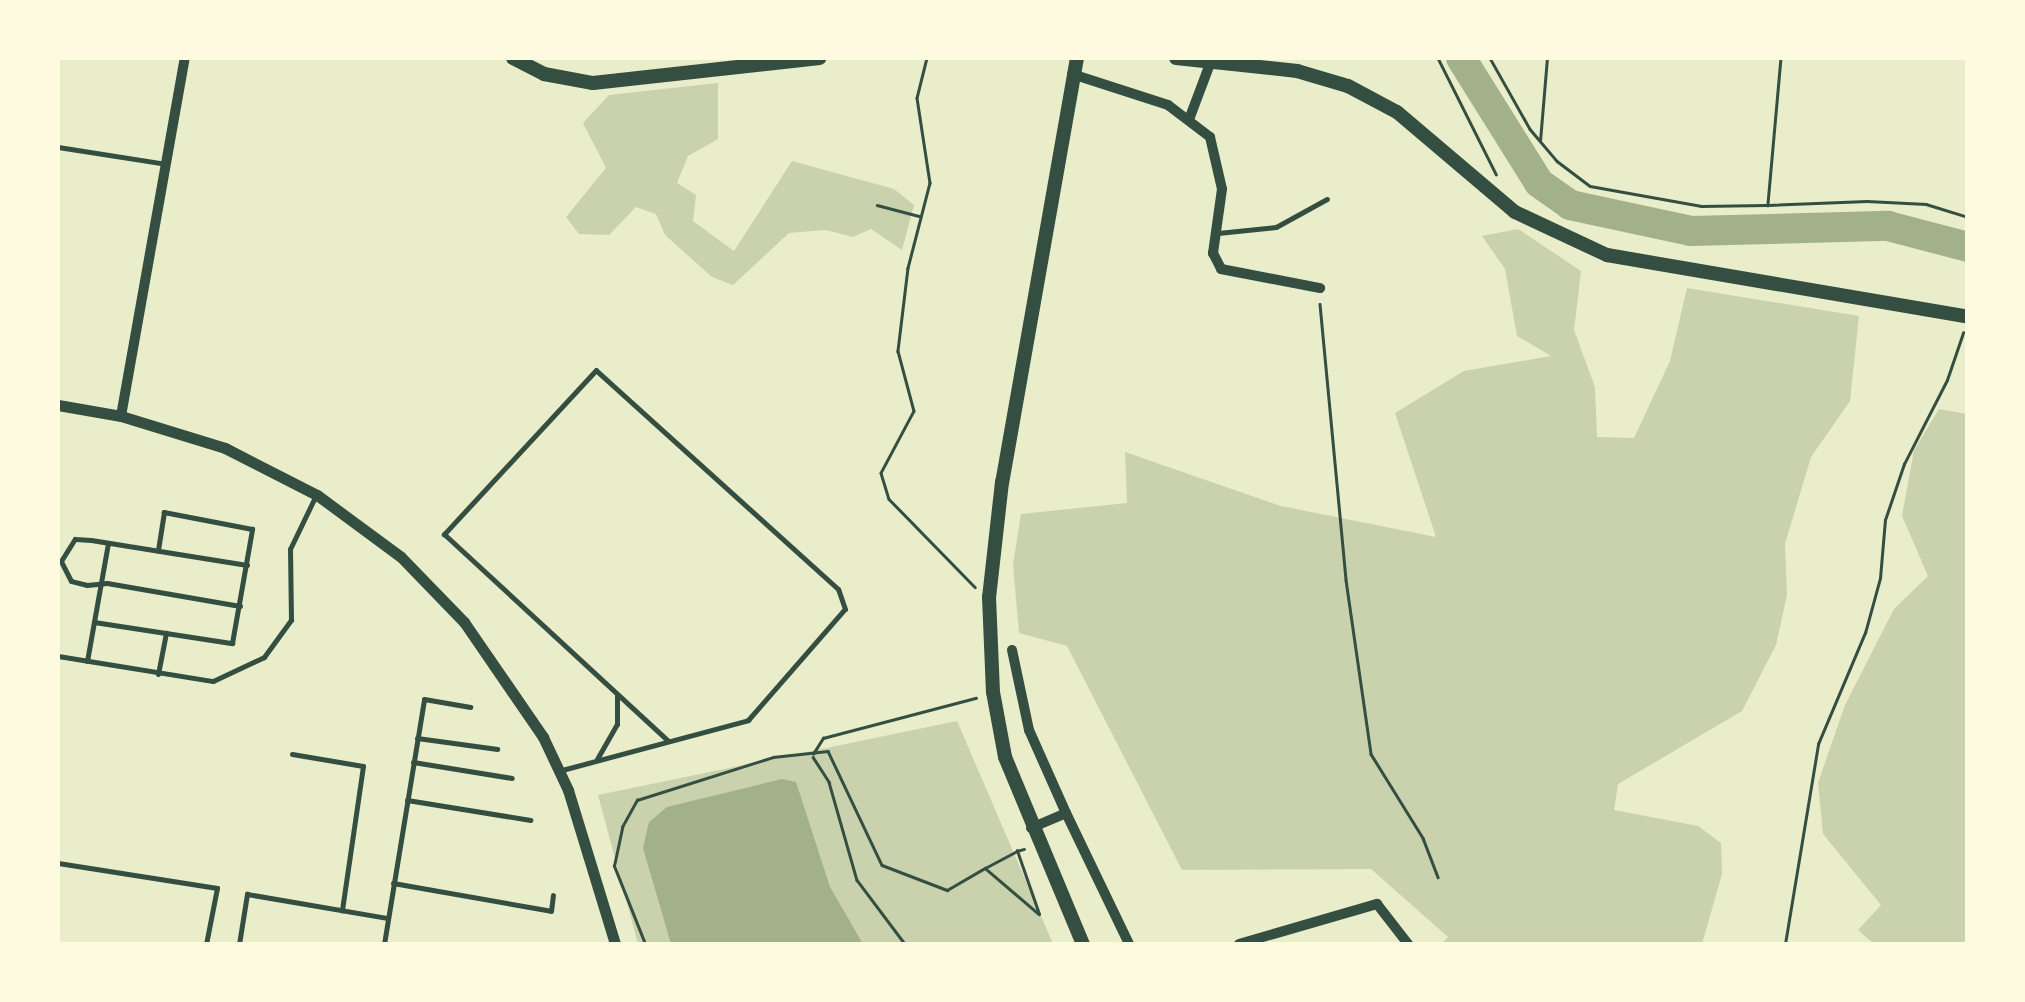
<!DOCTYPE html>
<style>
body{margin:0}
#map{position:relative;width:2025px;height:1002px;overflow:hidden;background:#e9edc9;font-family:"Source Sans 3",sans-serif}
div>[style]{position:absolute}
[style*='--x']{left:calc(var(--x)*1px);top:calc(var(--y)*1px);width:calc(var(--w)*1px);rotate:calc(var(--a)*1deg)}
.green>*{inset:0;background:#cad2ad}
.water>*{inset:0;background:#a3b18a}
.river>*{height:30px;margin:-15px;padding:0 15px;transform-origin:15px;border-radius:15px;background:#a3b18a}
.path>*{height:2.5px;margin:-1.25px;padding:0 1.25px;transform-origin:1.25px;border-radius:1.25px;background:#344e41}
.service>*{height:5px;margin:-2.5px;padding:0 2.5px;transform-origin:2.5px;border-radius:2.5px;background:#344e41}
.minor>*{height:10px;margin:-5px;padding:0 5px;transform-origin:5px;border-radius:5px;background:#344e41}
.tertiary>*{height:11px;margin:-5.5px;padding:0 5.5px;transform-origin:5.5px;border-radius:5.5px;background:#344e41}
.secondary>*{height:14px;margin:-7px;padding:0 7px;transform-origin:7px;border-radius:7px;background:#344e41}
span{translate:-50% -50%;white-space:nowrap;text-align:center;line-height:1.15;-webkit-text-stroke:10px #fefae0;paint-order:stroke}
.frame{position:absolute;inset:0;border:60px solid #fefae0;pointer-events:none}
</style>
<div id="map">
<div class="green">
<i style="clip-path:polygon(718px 83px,718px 139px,688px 156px,677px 183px,696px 195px,693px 221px,734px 251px,792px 161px,894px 189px,914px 205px,902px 250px,871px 229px,853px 237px,826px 230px,789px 233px,733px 285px,712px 277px,665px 235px,656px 214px,636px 207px,609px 235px,579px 234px,566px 217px,606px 168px,583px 123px,609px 95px)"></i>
<i style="clip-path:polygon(1518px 229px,1581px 271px,1574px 330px,1595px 387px,1597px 437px,1634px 438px,1670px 361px,1687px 288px,1859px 316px,1850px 401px,1811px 457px,1785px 544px,1787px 595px,1776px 645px,1742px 711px,1618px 784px,1614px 810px,1698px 826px,1721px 843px,1722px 874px,1702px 944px,1441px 944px,1448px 937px,1371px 869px,1182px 870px,1067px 646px,1019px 633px,1013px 565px,1021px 514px,1127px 503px,1125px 452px,1281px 506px,1436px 537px,1395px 413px,1464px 371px,1551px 356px,1517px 336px,1505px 269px,1482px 236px)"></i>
<i style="clip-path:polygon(1939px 409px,1967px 414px,1967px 944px,1874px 944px,1858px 930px,1881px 905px,1823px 834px,1818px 783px,1845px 705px,1894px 609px,1928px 576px,1902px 516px,1914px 450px)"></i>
<i style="clip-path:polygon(957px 721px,1053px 944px,638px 944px,598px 795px)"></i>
</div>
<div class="water">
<i style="clip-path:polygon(782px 779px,796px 782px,830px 887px,863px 944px,671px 944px,643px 848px,649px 822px,667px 807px)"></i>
</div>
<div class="river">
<i style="--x:1461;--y:58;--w:147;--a:58"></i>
<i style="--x:1539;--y:183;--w:38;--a:35"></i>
<i style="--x:1570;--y:205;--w:124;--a:12.1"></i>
<i style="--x:1691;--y:231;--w:197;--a:-1.5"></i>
<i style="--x:1888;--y:226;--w:83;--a:14.7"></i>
</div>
<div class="path">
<i style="--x:927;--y:58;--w:41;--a:104"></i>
<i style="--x:917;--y:98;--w:86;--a:81.3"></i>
<i style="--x:930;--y:183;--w:88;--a:104.5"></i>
<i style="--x:908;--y:268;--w:84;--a:96.9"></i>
<i style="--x:898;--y:351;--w:62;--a:75.1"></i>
<i style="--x:914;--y:411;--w:70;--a:118"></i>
<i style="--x:881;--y:473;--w:27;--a:73"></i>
<i style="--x:889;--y:499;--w:123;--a:45.7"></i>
<i style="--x:1438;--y:58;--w:130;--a:63.4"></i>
<i style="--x:1490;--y:58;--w:81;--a:60.6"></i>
<i style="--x:1530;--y:129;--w:42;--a:49.8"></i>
<i style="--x:1557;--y:161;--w:41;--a:37.1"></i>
<i style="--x:1590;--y:186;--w:113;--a:10.2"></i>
<i style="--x:1701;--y:206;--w:65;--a:-0.9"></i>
<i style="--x:1781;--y:58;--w:148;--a:95.1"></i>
<i style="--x:1768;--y:205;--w:99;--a:-2.3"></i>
<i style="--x:1867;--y:201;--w:59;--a:2.9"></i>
<i style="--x:1926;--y:204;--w:44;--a:17.2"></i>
<i style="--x:1540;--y:141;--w:83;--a:-85.2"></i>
<i style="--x:877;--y:205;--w:43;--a:14.7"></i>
<i style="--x:1320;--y:304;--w:277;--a:84.6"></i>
<i style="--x:1346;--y:580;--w:176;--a:81.8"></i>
<i style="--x:1371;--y:754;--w:99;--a:58.2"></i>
<i style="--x:1423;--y:838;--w:42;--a:69"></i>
<i style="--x:813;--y:754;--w:19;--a:-58"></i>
<i style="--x:823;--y:738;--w:158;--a:-14.7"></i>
<i style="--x:813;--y:757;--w:30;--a:57"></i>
<i style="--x:829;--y:782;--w:102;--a:74.1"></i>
<i style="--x:857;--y:880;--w:80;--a:53.1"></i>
<i style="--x:987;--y:867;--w:32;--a:-28"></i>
<i style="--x:645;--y:944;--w:84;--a:-111.7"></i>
<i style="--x:614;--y:866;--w:40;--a:-78"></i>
<i style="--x:622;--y:827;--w:31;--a:-61"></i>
<i style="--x:637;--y:800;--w:143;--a:-17.5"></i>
<i style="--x:773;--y:757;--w:55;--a:-6.2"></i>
<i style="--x:828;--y:751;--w:126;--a:64.7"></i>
<i style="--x:882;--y:865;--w:70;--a:21"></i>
<i style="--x:947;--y:890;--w:44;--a:-30.1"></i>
<i style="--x:985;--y:868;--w:71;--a:40.4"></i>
<i style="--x:1039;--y:914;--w:67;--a:-109.2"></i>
<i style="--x:1017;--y:851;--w:7;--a:-16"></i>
<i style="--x:1785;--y:944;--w:203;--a:-80.6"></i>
<i style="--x:1818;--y:744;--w:121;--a:-67.1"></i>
<i style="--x:1865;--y:633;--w:57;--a:-74.7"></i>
<i style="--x:1880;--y:578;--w:58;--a:-85.1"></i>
<i style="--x:1885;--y:520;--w:59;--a:-71.3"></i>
<i style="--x:1904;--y:464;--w:94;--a:-62.9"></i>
<i style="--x:1947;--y:380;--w:50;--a:-71.2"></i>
</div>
<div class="service">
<i style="--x:58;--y:147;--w:109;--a:8.9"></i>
<i style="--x:1218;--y:233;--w:58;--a:-5.9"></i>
<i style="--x:1276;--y:227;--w:58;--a:-28.8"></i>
<i style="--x:240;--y:606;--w:135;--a:-170.2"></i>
<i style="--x:107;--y:583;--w:20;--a:174"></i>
<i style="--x:87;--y:585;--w:16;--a:-166"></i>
<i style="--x:71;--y:581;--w:22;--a:-117"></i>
<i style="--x:61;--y:561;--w:26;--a:-58"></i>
<i style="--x:75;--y:539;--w:16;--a:4"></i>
<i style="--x:91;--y:540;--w:158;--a:9.1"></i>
<i style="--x:94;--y:622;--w:140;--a:8.7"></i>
<i style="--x:232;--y:643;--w:116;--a:-80"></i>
<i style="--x:252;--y:529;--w:90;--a:-169.1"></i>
<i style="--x:164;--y:512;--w:39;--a:99"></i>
<i style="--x:58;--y:656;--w:157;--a:9.2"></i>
<i style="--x:213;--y:681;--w:56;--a:-25.2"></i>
<i style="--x:264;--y:657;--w:46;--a:-53.9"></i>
<i style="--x:291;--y:620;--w:71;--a:-90.8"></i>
<i style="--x:290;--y:549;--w:58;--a:-64.3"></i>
<i style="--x:87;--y:661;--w:120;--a:-79.9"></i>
<i style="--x:158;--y:674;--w:42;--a:-79"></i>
<i style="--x:417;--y:738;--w:81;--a:7.8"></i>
<i style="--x:292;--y:754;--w:72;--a:9.6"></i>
<i style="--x:363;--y:766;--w:146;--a:98.3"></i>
<i style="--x:597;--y:759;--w:40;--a:-60.3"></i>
<i style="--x:617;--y:724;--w:28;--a:-90"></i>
<i style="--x:413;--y:762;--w:100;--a:9.2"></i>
<i style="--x:562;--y:770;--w:193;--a:-15"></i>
<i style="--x:748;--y:720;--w:147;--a:-48.9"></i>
<i style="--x:845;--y:609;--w:21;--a:-109"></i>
<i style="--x:838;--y:589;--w:326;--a:-137.9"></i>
<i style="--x:596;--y:370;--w:224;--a:132.8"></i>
<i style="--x:444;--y:534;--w:305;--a:42.7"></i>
<i style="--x:407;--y:800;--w:125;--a:9.2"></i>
<i style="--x:58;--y:863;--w:161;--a:8.9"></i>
<i style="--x:217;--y:888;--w:57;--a:101.1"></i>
<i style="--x:393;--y:883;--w:160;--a:10"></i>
<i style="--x:551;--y:911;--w:16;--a:-83"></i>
<i style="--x:239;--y:944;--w:51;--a:-80.9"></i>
<i style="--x:247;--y:894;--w:143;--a:9.7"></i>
<i style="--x:384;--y:944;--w:248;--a:-80.7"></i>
<i style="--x:424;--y:699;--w:47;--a:9.9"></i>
</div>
<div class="minor">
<i style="--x:1072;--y:74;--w:101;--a:17.9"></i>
<i style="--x:1168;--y:105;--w:53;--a:37.3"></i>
<i style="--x:1210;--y:137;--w:53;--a:77"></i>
<i style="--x:1222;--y:189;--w:65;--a:98"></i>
<i style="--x:1213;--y:253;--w:18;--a:63"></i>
<i style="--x:1221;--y:269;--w:101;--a:10.9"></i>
<i style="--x:1190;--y:117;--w:60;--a:-69.4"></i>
<i style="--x:121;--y:416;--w:364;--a:-79.9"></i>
<i style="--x:1012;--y:650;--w:82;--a:78"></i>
<i style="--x:1029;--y:730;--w:91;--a:66"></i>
<i style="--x:1031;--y:828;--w:38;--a:-23"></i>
<i style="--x:1066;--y:813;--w:145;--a:64.3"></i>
<i style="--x:1239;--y:944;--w:144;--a:-16.2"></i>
<i style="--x:1377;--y:904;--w:51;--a:52.2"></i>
</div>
<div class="tertiary">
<i style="--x:58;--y:405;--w:64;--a:9.9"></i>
<i style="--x:121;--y:416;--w:109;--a:17.1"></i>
<i style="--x:225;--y:448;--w:103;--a:27.1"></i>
<i style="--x:317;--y:495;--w:104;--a:36.4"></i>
<i style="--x:401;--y:557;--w:91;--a:45.9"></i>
<i style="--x:464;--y:622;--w:140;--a:55.5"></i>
<i style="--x:543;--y:737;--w:59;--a:64.7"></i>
<i style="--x:568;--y:790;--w:161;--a:73"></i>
</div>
<div class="secondary">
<i style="--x:513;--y:58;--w:35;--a:27"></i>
<i style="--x:544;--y:74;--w:50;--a:10.4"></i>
<i style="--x:593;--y:83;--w:228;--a:-6.3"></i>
<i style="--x:1077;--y:58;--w:431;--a:100"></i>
<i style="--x:1002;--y:482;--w:116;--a:96.4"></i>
<i style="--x:989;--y:597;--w:95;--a:87.6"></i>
<i style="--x:993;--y:692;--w:66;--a:79.5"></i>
<i style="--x:1005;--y:757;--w:203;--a:67.4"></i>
<i style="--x:1176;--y:58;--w:122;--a:6.1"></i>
<i style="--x:1297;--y:71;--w:53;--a:16.4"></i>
<i style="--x:1348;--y:86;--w:55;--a:28"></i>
<i style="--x:1397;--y:112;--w:155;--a:40.3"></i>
<i style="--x:1515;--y:212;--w:102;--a:25.1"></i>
<i style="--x:1607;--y:255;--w:366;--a:9.7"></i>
</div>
<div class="frame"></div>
</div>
